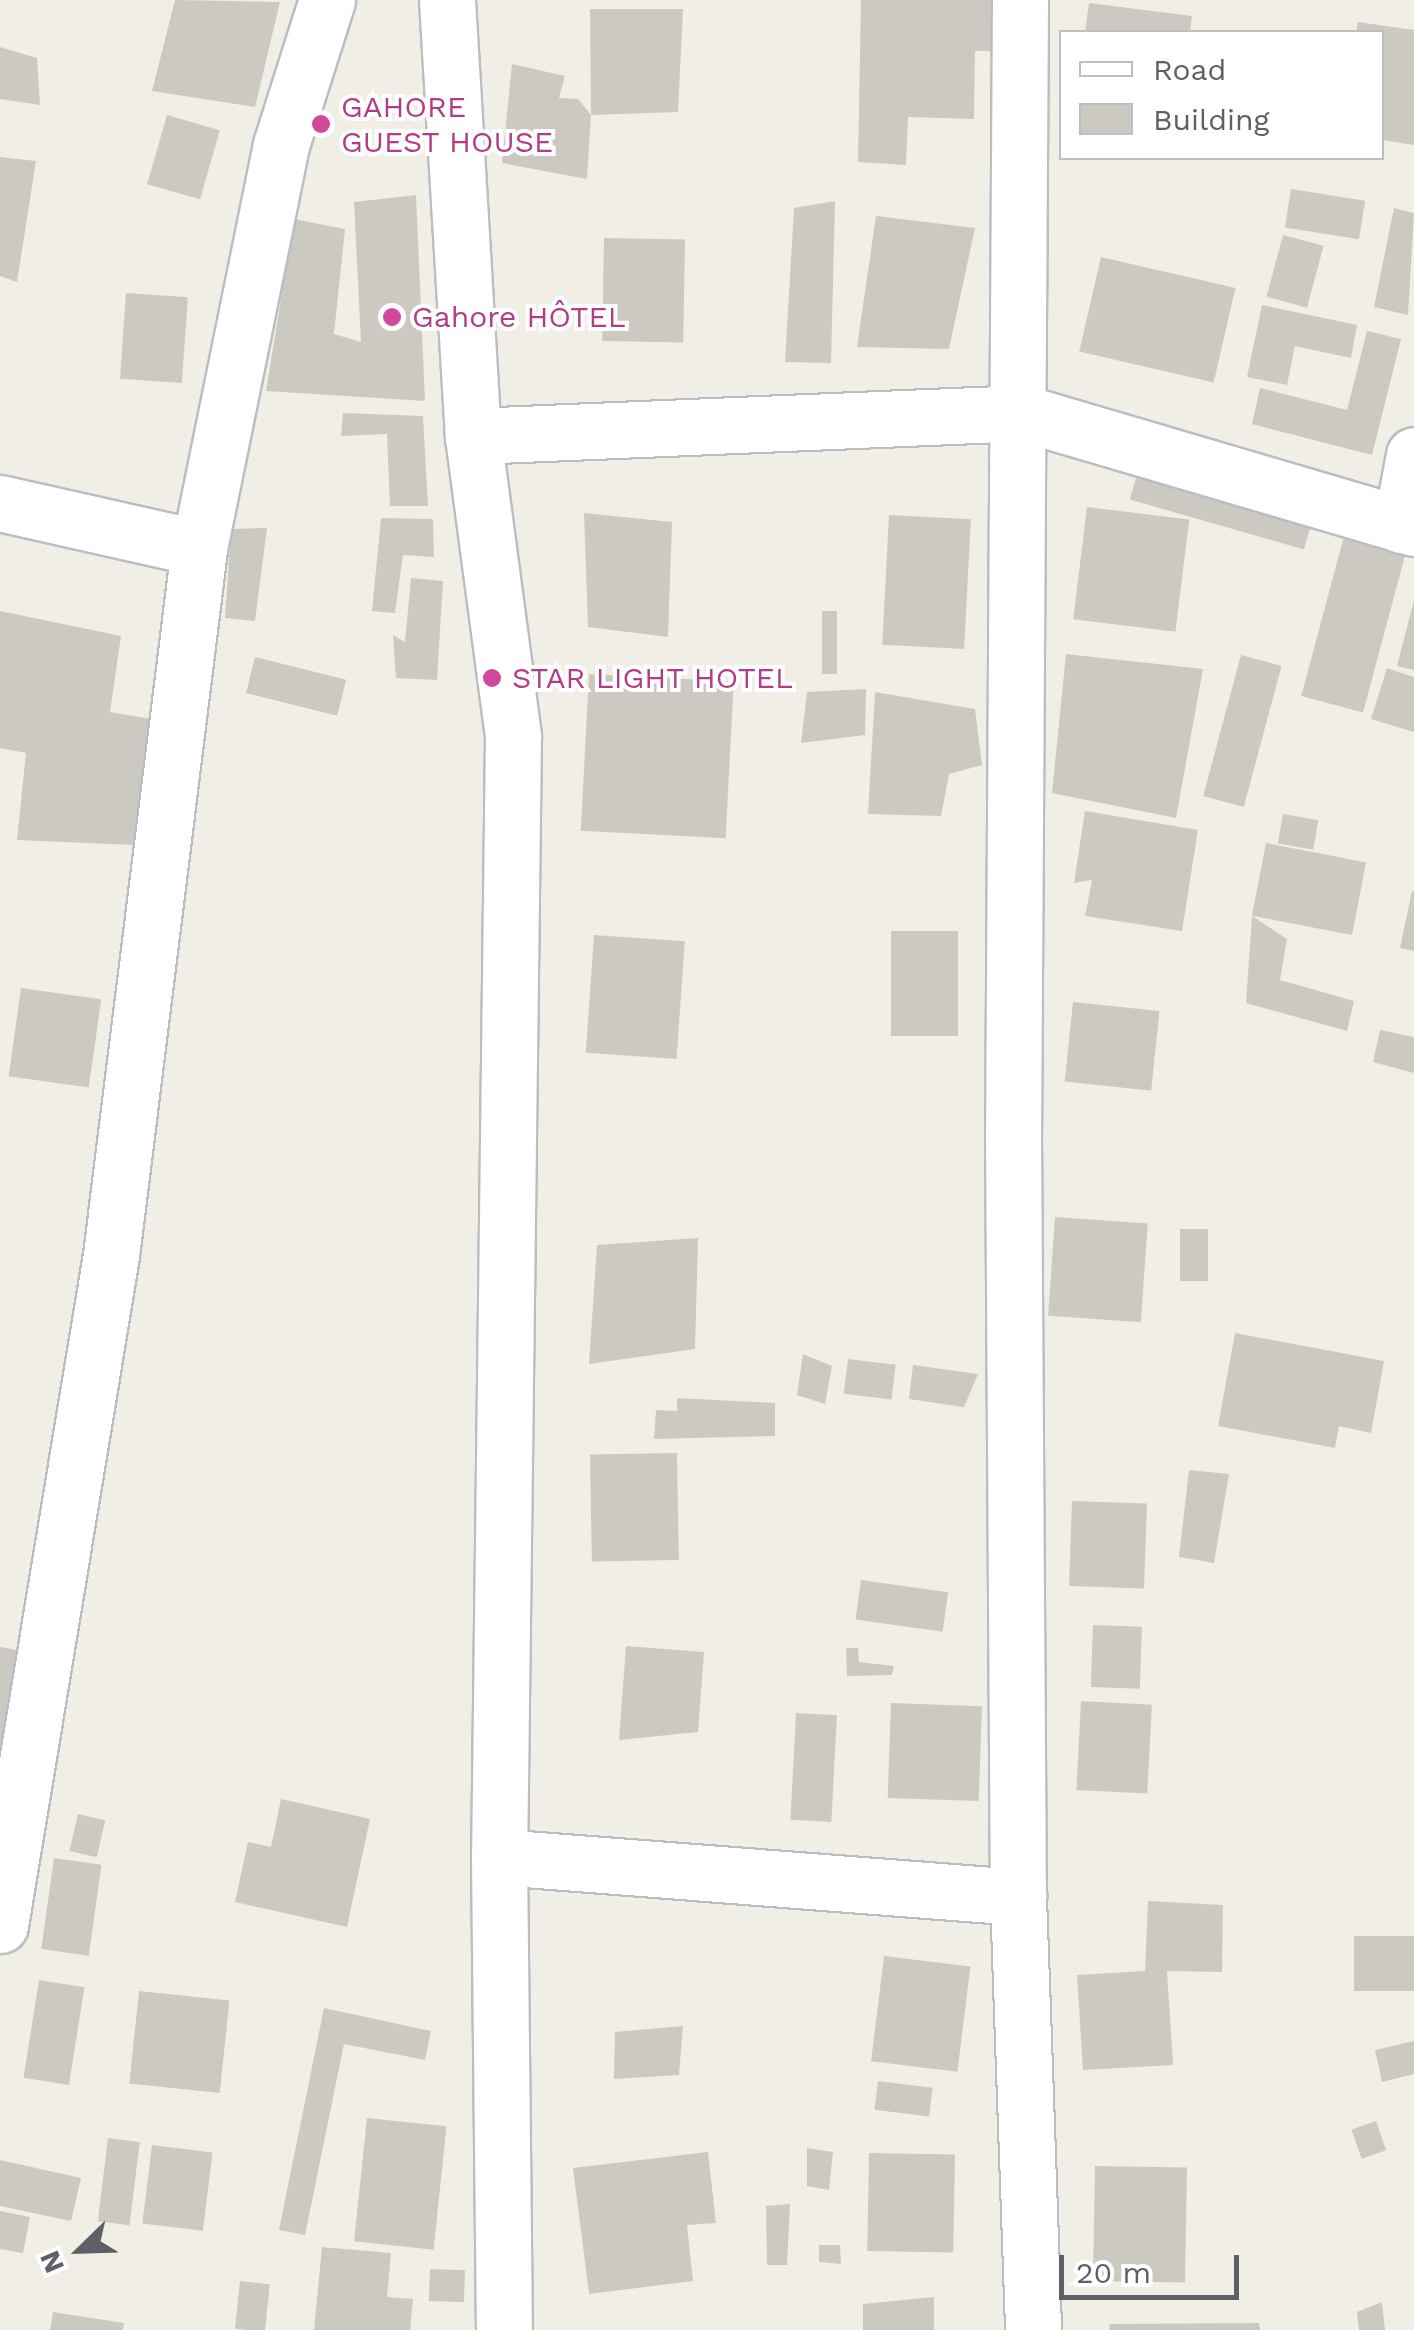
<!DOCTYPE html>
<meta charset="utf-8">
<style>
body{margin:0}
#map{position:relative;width:1414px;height:2330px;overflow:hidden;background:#f1efe5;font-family:"Work Sans",sans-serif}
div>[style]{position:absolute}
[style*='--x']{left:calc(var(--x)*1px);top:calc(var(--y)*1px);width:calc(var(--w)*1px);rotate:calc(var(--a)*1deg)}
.building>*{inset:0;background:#ccc9c2;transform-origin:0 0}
.roads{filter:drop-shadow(2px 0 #babdc2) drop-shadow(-2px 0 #babdc2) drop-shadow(0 2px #babdc2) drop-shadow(0 -2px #babdc2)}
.minor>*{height:55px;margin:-27.5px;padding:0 27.5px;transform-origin:27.5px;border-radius:27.5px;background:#fff}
.dots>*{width:28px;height:28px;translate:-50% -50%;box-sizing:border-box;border:5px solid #fff;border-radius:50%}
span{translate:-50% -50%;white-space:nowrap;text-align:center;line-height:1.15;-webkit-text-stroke:8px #fff;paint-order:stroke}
.hotel-label{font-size:30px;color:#b23c85}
.left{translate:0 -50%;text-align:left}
.legend{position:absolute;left:1059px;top:30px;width:325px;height:130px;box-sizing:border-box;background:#fff;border:2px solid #bebfc2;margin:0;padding:12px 18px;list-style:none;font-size:30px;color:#5d6067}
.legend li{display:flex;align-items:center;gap:20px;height:50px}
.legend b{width:50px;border:2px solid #bebfc2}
.north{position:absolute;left:30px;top:2200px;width:100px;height:100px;-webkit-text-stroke:8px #fff;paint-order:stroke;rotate:247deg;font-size:28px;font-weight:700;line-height:40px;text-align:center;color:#5d6067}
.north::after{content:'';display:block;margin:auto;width:35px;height:45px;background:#5d6067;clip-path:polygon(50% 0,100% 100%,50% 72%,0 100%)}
.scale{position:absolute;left:1059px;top:2255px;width:180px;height:45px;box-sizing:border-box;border:5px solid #5d6067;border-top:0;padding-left:12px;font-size:30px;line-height:35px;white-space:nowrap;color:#5d6067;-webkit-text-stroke:8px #fff;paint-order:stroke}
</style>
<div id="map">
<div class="building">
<i style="clip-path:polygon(175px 0,280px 2px,255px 107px,152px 91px)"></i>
<i style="clip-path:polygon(861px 0,996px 0,995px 51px,975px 51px,974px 119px,908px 117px,906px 165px,858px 162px)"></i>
<i style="clip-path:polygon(1089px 3px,1192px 16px,1190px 32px,1085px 32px)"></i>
<i style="clip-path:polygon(590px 9px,683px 9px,678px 112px,591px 115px,587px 179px,502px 163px,512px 64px,565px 76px,559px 98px,578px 99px,591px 115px)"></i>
<i style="clip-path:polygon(1358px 22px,1414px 30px,1414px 145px,1382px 140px,1382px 32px,1356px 32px)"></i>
<i style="clip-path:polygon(0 47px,37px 58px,40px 105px,0 99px)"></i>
<i style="left:167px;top:115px;width:55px;height:72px;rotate:16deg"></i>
<i style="clip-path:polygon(0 157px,36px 161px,17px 282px,0 276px)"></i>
<i style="left:1291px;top:189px;width:75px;height:39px;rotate:9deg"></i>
<i style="clip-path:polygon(416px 195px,425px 401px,266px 391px,294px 219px,345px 229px,334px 334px,361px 342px,354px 202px)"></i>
<i style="clip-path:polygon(835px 201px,831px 363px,785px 362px,794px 208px)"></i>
<i style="clip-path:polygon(1394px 208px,1414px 213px,1408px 315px,1374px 307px)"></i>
<i style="clip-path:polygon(876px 216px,975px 228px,949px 349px,857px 347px)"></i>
<i style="left:1283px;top:235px;width:42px;height:64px;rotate:15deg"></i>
<i style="left:604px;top:238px;width:81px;height:103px;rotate:1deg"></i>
<i style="left:1101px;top:257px;width:138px;height:97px;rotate:13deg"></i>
<i style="left:126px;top:293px;width:62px;height:86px;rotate:4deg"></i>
<i style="clip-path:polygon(1262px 305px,1357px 325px,1351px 358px,1295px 346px,1287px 385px,1247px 377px)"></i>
<i style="clip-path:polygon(1367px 331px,1401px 339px,1372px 455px,1252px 424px,1260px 388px,1347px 410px)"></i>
<i style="clip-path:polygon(343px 413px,423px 416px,428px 506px,390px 506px,387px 434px,341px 436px)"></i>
<i style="left:1140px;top:464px;width:181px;height:37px;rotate:16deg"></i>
<i style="left:1087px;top:507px;width:103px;height:113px;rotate:7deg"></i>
<i style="clip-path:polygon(584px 513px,672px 522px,668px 637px,588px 627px)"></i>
<i style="left:889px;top:515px;width:82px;height:130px;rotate:3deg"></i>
<i style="clip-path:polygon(381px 518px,433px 519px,434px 557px,403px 555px,395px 613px,372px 611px)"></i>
<i style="left:1347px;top:525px;width:64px;height:177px;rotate:15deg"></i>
<i style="clip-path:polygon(267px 528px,255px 621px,225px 618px,231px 529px)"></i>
<i style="clip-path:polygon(411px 578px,443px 581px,437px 680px,396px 678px,393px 635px,405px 642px)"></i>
<i style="clip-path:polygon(1414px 600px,1414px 670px,1397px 666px)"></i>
<i style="clip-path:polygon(0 611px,121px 636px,110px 712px,157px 720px,135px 845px,17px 840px,26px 753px,0 748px)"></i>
<i style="left:822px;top:611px;width:15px;height:63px"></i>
<i style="clip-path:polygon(1066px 654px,1203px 669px,1176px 818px,1052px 793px)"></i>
<i style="left:1241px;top:655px;width:42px;height:146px;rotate:15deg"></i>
<i style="left:255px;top:657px;width:94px;height:37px;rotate:14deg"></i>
<i style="clip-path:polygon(1387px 668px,1414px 677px,1414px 732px,1371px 719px)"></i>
<i style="left:589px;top:674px;width:145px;height:157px;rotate:3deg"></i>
<i style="clip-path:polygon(866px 689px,865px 735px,801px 743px,807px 692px)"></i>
<i style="clip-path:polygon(875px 692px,975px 709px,982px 765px,949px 774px,941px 816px,868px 814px)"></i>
<i style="clip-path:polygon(1085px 811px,1198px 830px,1182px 931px,1085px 916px,1092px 880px,1074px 883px)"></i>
<i style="left:1283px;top:814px;width:36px;height:30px;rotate:10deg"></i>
<i style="left:1266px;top:843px;width:102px;height:74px;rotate:11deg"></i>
<i style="clip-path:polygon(1412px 891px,1414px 891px,1414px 951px,1400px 948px)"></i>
<i style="clip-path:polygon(1252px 916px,1287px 939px,1280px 980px,1354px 1001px,1347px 1031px,1246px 1003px)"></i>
<i style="left:891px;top:931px;width:67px;height:105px"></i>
<i style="left:594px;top:935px;width:91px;height:118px;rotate:4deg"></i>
<i style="left:21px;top:988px;width:81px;height:89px;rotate:8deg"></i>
<i style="left:1073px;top:1002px;width:87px;height:80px;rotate:6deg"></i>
<i style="clip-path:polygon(1380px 1030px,1414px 1037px,1414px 1073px,1373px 1062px)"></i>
<i style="left:1055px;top:1217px;width:93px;height:99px;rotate:4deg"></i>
<i style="left:1180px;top:1229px;width:28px;height:52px"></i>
<i style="clip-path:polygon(698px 1238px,695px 1349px,589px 1364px,597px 1245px)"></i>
<i style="clip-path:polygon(1235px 1333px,1384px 1361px,1371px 1433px,1339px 1426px,1335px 1448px,1218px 1426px)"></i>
<i style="clip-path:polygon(803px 1354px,832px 1366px,825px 1404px,797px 1395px)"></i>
<i style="left:848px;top:1359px;width:48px;height:35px;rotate:7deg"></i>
<i style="clip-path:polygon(913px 1365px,978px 1374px,964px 1407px,909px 1399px)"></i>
<i style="clip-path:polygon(677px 1398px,775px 1403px,775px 1436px,654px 1439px,656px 1410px,677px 1411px)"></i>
<i style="left:677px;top:1453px;width:107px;height:87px;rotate:89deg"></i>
<i style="clip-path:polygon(1189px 1470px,1229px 1474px,1214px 1563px,1179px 1557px)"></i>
<i style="left:1072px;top:1501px;width:75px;height:85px;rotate:2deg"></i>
<i style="left:861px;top:1580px;width:88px;height:40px;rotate:8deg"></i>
<i style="left:1093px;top:1625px;width:49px;height:62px;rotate:2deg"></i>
<i style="clip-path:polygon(626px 1646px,704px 1652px,698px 1732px,619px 1740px)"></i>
<i style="clip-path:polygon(0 1647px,22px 1651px,2px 1757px,0 1756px)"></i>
<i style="clip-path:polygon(846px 1648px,858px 1648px,859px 1662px,894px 1666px,892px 1675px,847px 1676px)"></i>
<i style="left:1081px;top:1701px;width:71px;height:89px;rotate:3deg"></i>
<i style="left:891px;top:1703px;width:91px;height:95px;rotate:2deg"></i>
<i style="left:796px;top:1713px;width:41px;height:107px;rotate:3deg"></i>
<i style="clip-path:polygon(281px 1799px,370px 1819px,347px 1927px,235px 1902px,248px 1842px,271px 1847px)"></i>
<i style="left:78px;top:1814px;width:28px;height:38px;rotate:13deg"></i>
<i style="left:54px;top:1858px;width:48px;height:92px;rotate:8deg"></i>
<i style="clip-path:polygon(1148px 1901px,1223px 1905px,1222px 1972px,1167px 1971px,1173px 2065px,1083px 2070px,1077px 1975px,1145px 1971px)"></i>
<i style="left:1414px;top:1936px;width:55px;height:60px;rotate:90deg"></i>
<i style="left:884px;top:1956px;width:87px;height:106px;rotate:7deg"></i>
<i style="left:39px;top:1980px;width:46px;height:99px;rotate:9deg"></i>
<i style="left:139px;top:1991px;width:91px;height:93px;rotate:6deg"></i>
<i style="clip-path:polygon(324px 2008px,431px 2031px,425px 2060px,344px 2044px,305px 2235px,279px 2230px)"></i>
<i style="clip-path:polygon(683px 2026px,679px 2075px,614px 2079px,615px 2032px)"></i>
<i style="clip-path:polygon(1414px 2041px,1414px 2074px,1382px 2082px,1375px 2050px)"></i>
<i style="left:878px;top:2081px;width:55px;height:29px;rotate:7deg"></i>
<i style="left:367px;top:2118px;width:80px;height:124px;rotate:6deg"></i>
<i style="left:1376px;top:2121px;width:31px;height:26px;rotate:71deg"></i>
<i style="left:108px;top:2138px;width:32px;height:84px;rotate:7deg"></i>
<i style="left:152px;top:2145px;width:61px;height:79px;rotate:7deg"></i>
<i style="clip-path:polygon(807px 2148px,833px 2152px,829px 2190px,807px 2186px)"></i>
<i style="clip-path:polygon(708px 2152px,716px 2223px,687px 2225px,693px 2281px,589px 2294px,573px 2168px)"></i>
<i style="left:869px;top:2153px;width:86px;height:98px;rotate:1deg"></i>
<i style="clip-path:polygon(0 2160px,81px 2178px,71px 2221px,0 2206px)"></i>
<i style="left:1095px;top:2166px;width:92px;height:115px;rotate:1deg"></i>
<i style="clip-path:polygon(790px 2204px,787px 2265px,767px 2265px,766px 2206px)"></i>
<i style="clip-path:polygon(0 2211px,30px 2217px,23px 2253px,0 2249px)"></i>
<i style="clip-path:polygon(819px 2245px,840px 2245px,841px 2264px,819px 2262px)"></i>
<i style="clip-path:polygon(322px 2247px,391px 2253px,387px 2297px,413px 2299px,410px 2330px,314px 2330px)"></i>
<i style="left:430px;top:2269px;width:35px;height:32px;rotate:2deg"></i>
<i style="left:240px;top:2281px;width:30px;height:48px;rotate:6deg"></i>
<i style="clip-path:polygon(934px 2297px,934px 2330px,863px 2330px,863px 2304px)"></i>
<i style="clip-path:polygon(1382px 2302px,1385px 2330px,1359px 2330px,1357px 2312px)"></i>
<i style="clip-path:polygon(53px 2312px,124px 2323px,123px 2330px,50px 2330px)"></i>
<i style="clip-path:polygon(1259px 2323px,1260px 2330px,1109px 2330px,1110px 2324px)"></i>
</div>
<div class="roads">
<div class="minor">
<i style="--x:447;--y:0;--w:437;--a:86.6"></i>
<i style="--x:473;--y:436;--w:302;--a:82.4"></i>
<i style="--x:513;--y:735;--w:1122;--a:90.71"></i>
<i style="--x:499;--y:1857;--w:473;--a:89.4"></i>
<i style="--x:1020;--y:0;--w:1132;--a:90.35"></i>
<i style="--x:1013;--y:1132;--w:765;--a:89.63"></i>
<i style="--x:1018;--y:1897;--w:433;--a:88"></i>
<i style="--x:473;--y:436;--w:550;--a:-2.39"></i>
<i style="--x:1023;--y:413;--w:408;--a:16.4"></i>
<i style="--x:0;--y:503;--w:204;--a:12.7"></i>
<i style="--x:1401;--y:525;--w:71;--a:-79.5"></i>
<i style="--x:499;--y:1857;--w:521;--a:4.41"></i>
<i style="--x:0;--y:1925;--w:679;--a:-80.59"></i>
<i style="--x:111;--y:1255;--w:712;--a:-82.9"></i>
<i style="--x:199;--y:548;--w:411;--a:-78.5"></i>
<i style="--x:281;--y:145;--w:152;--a:-72.4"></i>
</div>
</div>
<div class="dots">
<i style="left:321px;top:124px;background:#d1479c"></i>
<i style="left:392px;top:317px;background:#d1479c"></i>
<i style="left:492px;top:678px;background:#d1479c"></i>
</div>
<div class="hotel-label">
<span class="left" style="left:341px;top:124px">GAHORE<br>GUEST HOUSE</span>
<span class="left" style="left:412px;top:317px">Gahore HÔTEL</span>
<span class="left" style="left:512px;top:678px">STAR LIGHT HOTEL</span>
</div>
<ul class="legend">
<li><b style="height:12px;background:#fff"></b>Road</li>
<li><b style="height:28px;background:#ccc9c2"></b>Building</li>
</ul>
<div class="north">N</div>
<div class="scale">20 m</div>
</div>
